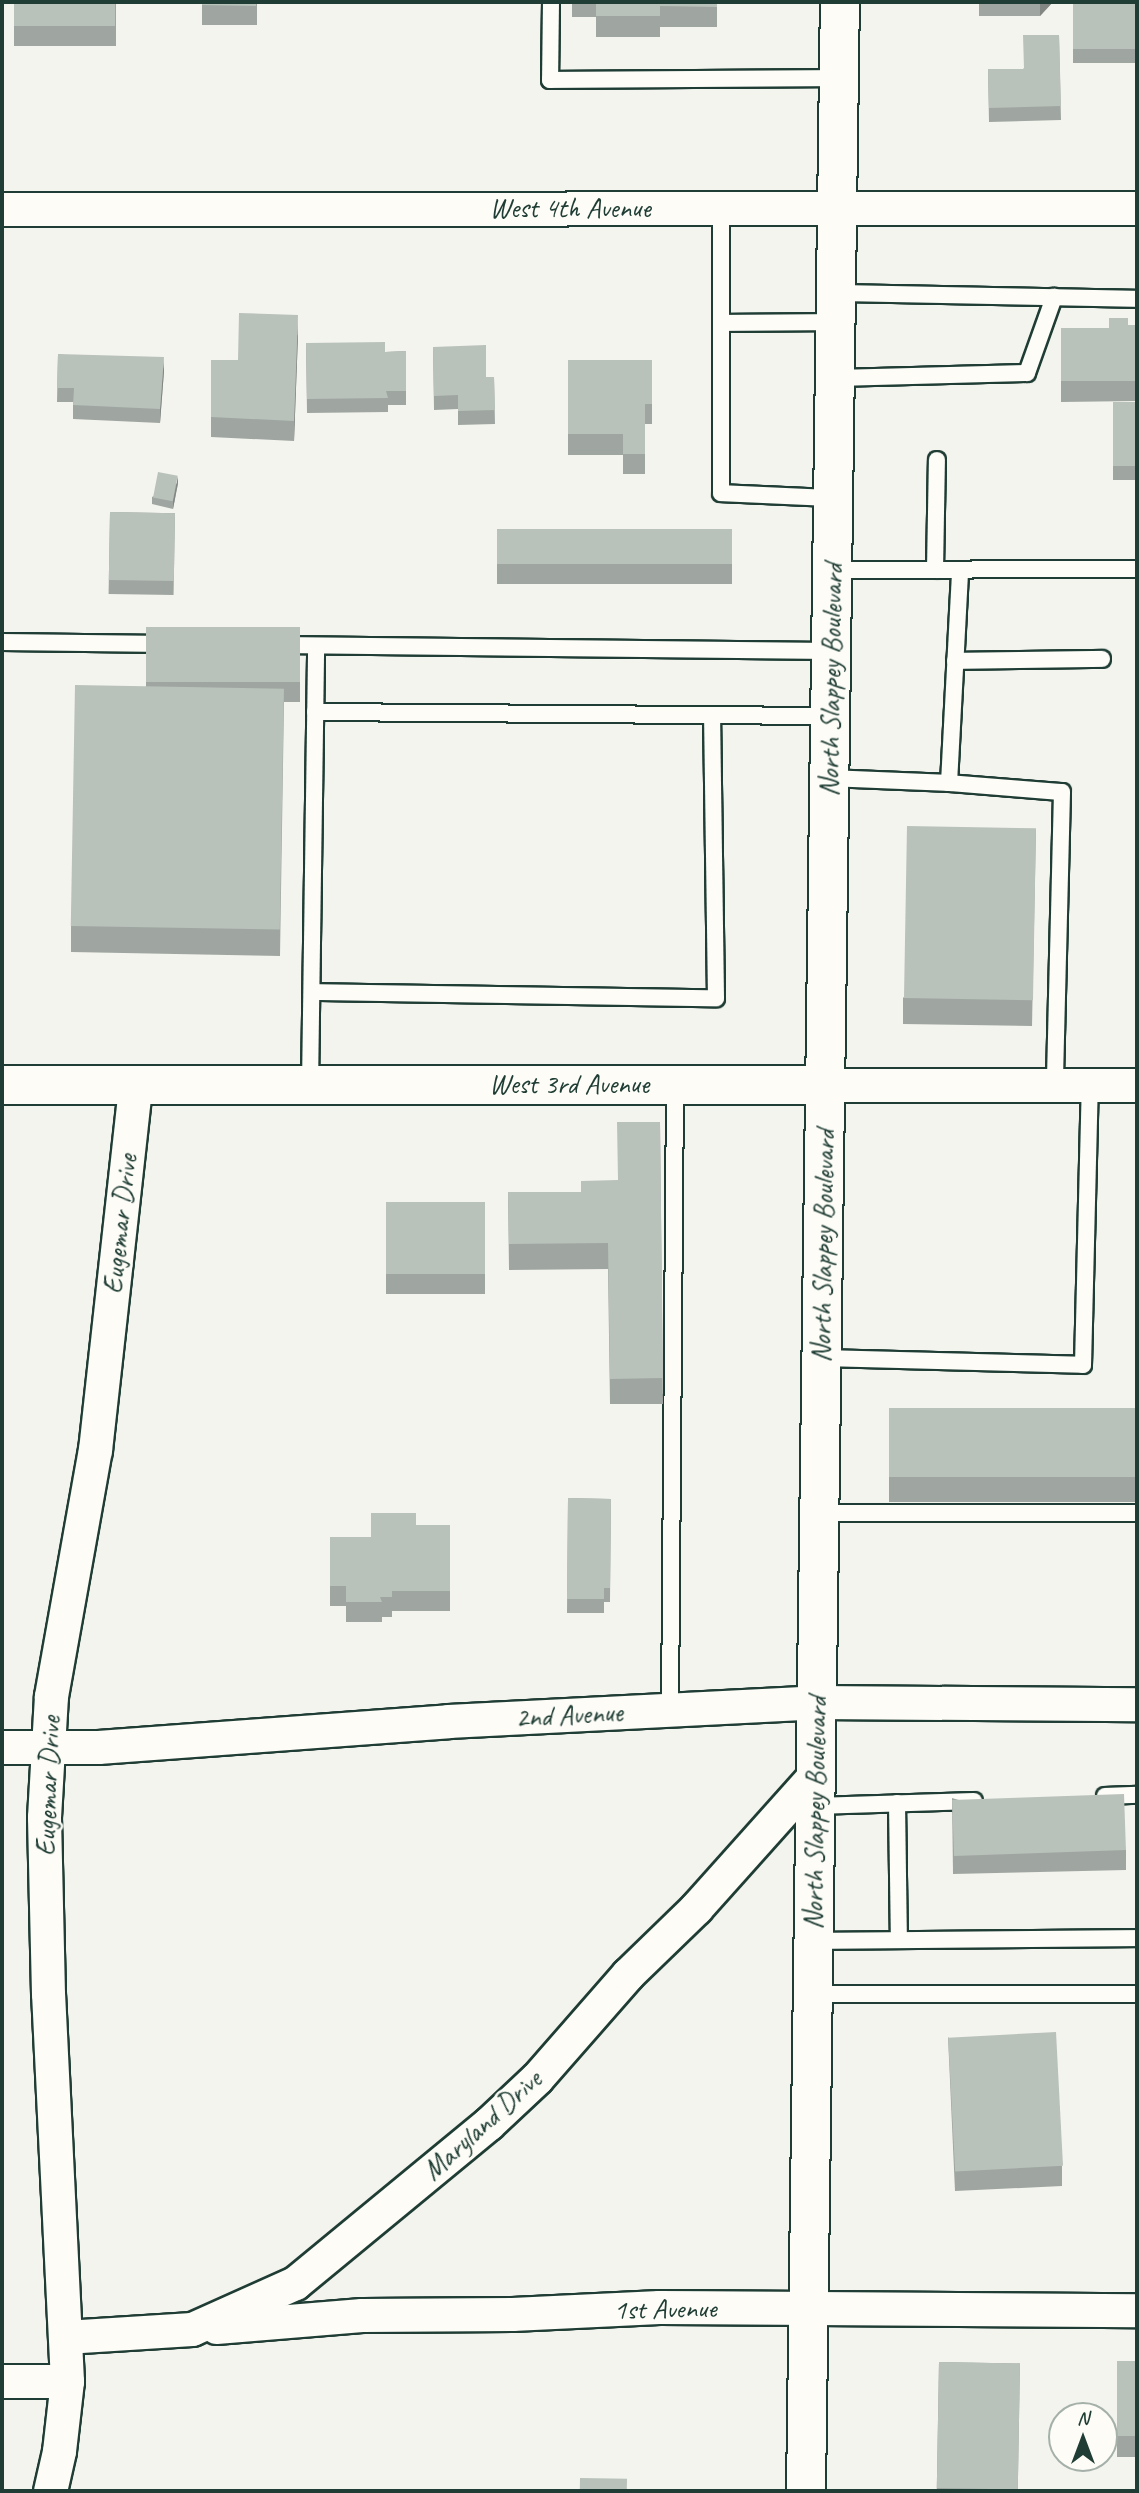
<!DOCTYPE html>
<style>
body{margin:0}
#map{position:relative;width:1139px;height:2493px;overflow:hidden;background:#f4f4ef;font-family:Caveat,sans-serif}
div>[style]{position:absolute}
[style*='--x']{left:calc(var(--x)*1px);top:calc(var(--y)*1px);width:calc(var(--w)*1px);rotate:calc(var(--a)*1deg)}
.roads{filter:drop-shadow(2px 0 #1f3d34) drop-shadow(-2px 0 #1f3d34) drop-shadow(0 2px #1f3d34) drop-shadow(0 -2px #1f3d34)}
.lane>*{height:16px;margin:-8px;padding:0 8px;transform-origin:8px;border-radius:8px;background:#fdfcf7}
.street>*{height:33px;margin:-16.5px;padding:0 16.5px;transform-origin:16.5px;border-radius:16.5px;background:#fdfcf7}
.secondary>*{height:38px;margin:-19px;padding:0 19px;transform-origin:19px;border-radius:19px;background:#fdfcf7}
.primary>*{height:38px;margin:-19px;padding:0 19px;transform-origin:19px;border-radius:19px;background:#fdfcf7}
.wall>*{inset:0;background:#9fa6a1;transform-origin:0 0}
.shaded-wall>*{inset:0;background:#828783}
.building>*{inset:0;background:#b9c1bb;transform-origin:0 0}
span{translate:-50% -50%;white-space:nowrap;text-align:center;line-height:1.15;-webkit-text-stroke:5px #fdfcf7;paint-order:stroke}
.street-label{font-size:28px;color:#1f3d34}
.frame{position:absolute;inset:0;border:4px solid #1f3d34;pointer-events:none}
.north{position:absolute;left:1048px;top:2402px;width:70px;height:70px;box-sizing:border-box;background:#fdfcf7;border:2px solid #a4b0a9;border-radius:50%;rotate:0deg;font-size:19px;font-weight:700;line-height:28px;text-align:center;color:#1f3d34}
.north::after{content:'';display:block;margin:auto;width:24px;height:32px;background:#1f3d34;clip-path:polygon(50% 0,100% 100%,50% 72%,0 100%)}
</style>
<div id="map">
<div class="roads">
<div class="lane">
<i style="--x:551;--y:2;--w:78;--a:90.7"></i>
<i style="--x:550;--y:80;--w:289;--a:-0.4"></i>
<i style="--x:721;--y:208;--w:285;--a:90"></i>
<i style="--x:721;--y:493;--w:112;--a:2.6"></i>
<i style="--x:836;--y:293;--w:301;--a:1.1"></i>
<i style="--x:722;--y:323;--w:114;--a:-0.5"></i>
<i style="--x:835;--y:378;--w:192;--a:-1.5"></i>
<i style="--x:1027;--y:373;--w:81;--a:-70.4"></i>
<i style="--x:832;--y:570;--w:305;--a:-0.2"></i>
<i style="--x:935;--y:570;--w:110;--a:-89"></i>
<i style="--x:2;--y:642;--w:165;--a:0.7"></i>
<i style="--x:281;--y:645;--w:550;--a:0.63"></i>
<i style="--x:955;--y:661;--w:147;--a:-0.8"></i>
<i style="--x:315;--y:712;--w:515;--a:0.45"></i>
<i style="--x:830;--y:778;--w:119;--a:2.4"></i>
<i style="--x:949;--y:783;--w:213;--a:-87"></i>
<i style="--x:949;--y:783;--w:113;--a:4.6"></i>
<i style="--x:1062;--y:792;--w:293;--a:91.4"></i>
<i style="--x:312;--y:992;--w:404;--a:0.9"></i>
<i style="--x:716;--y:998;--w:282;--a:-90.8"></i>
<i style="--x:310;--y:1086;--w:440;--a:-89.2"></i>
<i style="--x:821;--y:1358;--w:262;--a:1.5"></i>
<i style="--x:1083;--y:1365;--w:280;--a:-88.6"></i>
<i style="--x:819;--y:1513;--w:318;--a:0"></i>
<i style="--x:670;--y:1710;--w:625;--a:-89.54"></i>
<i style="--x:1105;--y:1796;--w:32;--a:-2"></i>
<i style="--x:897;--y:1803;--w:136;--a:89.2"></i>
<i style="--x:815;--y:1806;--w:159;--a:-1.8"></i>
<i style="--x:813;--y:1941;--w:324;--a:-0.5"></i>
<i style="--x:812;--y:1994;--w:325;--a:0"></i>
</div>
<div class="street">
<i style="--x:2;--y:209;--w:1135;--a:-0.05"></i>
<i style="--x:825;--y:1085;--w:312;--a:0"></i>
<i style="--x:2;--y:1747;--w:96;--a:0"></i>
<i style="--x:98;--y:1747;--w:351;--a:-4.2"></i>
<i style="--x:448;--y:1721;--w:369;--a:-2.9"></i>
<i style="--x:817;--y:1702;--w:320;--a:0.4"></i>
<i style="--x:216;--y:2327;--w:146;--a:-4.7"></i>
<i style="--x:362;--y:2315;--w:150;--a:-0.4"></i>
<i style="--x:512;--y:2314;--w:147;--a:-2.7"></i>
<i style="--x:659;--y:2307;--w:478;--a:0.4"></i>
<i style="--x:65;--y:2337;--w:127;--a:-3.6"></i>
<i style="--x:192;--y:2329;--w:113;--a:-24.1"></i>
<i style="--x:295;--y:2283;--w:250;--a:-39.5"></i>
<i style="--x:488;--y:2124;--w:67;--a:-43.2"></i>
<i style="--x:537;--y:2078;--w:138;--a:-48.8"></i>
<i style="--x:628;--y:1974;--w:95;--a:-44.1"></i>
<i style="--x:696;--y:1908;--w:180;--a:-48.2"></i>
<i style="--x:2;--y:2381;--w:65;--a:0"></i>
<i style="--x:50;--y:2491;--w:41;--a:-77.3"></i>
<i style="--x:59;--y:2451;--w:70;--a:-83.5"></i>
<i style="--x:67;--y:2381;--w:387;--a:-92.8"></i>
<i style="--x:48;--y:1994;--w:177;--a:-91.3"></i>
<i style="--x:44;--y:1817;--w:121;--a:-86.7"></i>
<i style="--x:51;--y:1696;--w:250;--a:-79.9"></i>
<i style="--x:95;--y:1450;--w:367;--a:-83.7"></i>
</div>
<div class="secondary">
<i style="--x:2;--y:1085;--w:823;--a:0"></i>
</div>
<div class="primary">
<i style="--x:806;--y:2491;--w:2489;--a:-89.22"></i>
</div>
</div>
<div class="wall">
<i style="left:14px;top:2px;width:102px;height:44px"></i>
<i style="left:202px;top:2px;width:55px;height:23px"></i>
<i style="clip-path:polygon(572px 2px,717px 2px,717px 27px,660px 27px,660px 37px,596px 37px,596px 17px,572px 17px)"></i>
<i style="clip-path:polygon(979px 2px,1053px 2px,1040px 16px,979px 16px)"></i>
<i style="left:1073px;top:2px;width:64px;height:61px"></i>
<i style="clip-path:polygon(1059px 35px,1061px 120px,989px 122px,988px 69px,1023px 69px)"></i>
<i style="clip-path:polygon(1128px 325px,1137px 325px,1137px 401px,1061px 402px,1061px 328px,1109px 328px)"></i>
<i style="clip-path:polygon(298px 335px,294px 441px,211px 437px,211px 360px,238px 360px)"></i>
<i style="clip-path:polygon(306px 343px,385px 352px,406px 351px,406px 405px,388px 405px,388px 412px,307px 413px)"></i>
<i style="clip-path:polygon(433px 347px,486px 377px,494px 377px,495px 424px,458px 425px,458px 409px,434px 410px)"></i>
<i style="clip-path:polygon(58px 354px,164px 371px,160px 423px,73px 419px,73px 402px,57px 402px)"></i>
<i style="clip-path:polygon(568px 360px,652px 360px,652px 424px,645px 424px,645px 474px,623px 474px,623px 455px,568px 455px)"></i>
<i style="left:1137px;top:402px;width:78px;height:24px;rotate:90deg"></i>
<i style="clip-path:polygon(178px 483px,173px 509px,152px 504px,152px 497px)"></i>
<i style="left:110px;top:512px;width:65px;height:82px;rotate:1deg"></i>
<i style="left:497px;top:529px;width:235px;height:55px"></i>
<i style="clip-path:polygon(146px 627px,300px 627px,300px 702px,284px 702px,280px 956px,71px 952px,71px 926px,146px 686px)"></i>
<i style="clip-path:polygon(1036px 829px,1032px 1026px,903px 1024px,903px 998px)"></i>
<i style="clip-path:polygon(660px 1122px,663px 1404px,610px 1404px,608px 1269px,509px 1270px,508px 1192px,581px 1192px,618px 1180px)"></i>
<i style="left:386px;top:1202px;width:99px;height:92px"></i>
<i style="left:1137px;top:1408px;width:94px;height:248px;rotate:90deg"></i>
<i style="clip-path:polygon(568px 1498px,611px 1499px,610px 1602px,604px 1602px,604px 1613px,567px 1613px)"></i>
<i style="clip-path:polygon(416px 1525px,450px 1525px,450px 1611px,392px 1611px,392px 1617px,382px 1617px,382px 1622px,346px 1622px,346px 1606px,330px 1606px,330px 1537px,371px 1537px)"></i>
<i style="clip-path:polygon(952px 1798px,1126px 1850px,1126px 1870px,953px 1874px)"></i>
<i style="clip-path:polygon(948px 2037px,1062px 2166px,1062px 2186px,955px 2191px)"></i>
<i style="left:1117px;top:2361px;width:20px;height:96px"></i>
<i style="left:939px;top:2362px;width:81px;height:129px;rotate:1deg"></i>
</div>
<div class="shaded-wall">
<i style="clip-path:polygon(1040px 2px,1053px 2px,1040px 16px)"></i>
<i style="clip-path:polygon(298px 315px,298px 335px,294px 441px,294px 421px)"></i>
<i style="clip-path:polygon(164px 357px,164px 371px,160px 423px,160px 409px)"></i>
<i style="clip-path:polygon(178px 476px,178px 483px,173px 509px,173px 501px)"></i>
</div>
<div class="building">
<i style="left:14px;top:2px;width:101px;height:24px"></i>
<i style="clip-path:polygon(202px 2px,256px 2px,256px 6px,202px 5px)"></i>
<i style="clip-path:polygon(596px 2px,717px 2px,717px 7px,660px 6px,660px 16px,596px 16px)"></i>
<i style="left:1073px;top:2px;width:64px;height:47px"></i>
<i style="clip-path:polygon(1023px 35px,1059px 35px,1061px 106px,989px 108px,988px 69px,1024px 69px)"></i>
<i style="clip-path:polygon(239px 313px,298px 315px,294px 421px,211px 417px,211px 360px,238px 360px)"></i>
<i style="clip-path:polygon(1109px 318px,1128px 318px,1128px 325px,1137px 325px,1137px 381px,1061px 381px,1061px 328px,1109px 328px)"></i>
<i style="clip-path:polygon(385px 342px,385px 352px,406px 351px,406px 391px,386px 391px,388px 398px,307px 399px,306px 343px)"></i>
<i style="clip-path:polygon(486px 345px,486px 377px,494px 377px,495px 410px,458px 411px,458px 395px,434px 396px,433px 347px)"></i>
<i style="clip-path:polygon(58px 354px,164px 357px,160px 409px,73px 405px,74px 388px,57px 388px)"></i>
<i style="clip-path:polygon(568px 360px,652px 360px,652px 404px,645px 404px,645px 454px,623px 454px,623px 434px,568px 434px)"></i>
<i style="left:1137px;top:402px;width:64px;height:24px;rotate:90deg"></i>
<i style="left:158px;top:472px;width:20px;height:26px;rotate:11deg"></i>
<i style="left:110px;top:512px;width:65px;height:68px;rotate:1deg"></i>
<i style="left:497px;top:529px;width:235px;height:35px"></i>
<i style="left:146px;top:627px;width:154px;height:55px"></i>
<i style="left:75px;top:685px;width:209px;height:241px;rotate:1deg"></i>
<i style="left:907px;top:826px;width:129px;height:172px;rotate:1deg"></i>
<i style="clip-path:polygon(617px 1122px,660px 1122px,663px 1378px,610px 1379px,608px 1243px,509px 1244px,508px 1192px,581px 1192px,581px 1181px,618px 1180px)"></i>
<i style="left:386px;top:1202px;width:99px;height:72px"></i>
<i style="left:1137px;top:1408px;width:69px;height:248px;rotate:90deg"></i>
<i style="clip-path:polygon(568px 1498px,611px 1499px,610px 1588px,604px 1588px,604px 1599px,567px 1599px)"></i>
<i style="clip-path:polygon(371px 1513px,416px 1513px,416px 1525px,450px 1525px,450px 1591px,392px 1591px,392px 1597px,380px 1597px,382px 1602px,346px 1602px,346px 1586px,330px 1586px,330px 1537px,371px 1537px)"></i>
<i style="left:1124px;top:1794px;width:56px;height:172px;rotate:88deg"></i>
<i style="left:1056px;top:2032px;width:134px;height:108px;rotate:87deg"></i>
<i style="left:1117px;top:2361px;width:20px;height:75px"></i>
<i style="left:939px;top:2362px;width:81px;height:126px;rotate:1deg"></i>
<i style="left:580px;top:2478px;width:47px;height:13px;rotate:1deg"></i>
</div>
<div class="street-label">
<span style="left:570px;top:208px">West 4th Avenue</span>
<span style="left:831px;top:680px;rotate:-89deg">North Slappey Boulevard</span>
<span style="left:569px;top:1084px">West 3rd Avenue</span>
<span style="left:120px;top:1224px;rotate:-84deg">Eugemar Drive</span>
<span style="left:823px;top:1246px;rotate:-89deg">North Slappey Boulevard</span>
<span style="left:569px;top:1715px;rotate:-3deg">2nd Avenue</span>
<span style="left:48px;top:1786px;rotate:-88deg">Eugemar Drive</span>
<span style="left:815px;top:1813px;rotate:-89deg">North Slappey Boulevard</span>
<span style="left:482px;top:2125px;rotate:-42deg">Maryland Drive</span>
<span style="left:665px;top:2309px;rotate:-1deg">1st Avenue</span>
</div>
<div class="frame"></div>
<div class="north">N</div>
</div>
